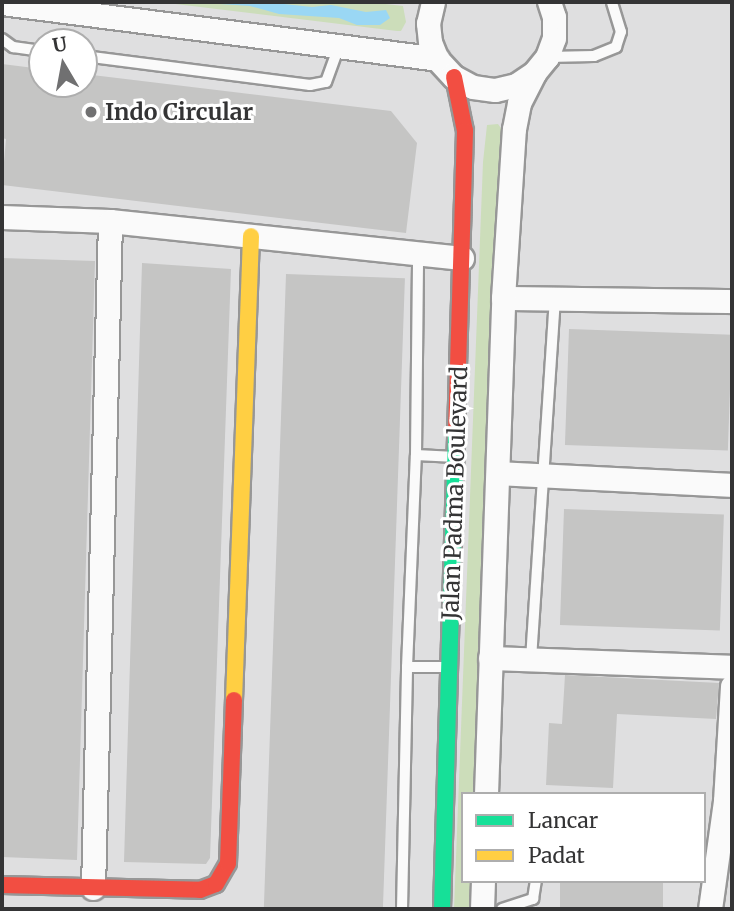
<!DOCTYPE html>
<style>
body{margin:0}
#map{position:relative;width:734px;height:911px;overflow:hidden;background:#dfdfe0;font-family:Merriweather,serif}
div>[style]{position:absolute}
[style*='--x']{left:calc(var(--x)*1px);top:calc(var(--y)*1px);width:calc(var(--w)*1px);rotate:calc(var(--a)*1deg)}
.green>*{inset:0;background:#ccddba}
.water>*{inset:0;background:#9ad7f4}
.building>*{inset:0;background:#c5c5c4;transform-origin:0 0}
.roads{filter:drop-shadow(2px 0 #979797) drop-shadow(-2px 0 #979797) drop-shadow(0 2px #979797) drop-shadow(0 -2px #979797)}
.lane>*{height:10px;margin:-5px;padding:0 5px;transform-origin:5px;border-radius:5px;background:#fafafa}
.street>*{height:23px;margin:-11.5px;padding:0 11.5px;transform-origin:11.5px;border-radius:11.5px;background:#fafafa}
.fast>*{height:16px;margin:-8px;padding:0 8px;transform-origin:8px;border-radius:8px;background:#16e098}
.slow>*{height:16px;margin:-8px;padding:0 8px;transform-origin:8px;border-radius:8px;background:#ffcf43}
.jam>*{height:16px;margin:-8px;padding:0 8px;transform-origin:8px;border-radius:8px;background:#f24e42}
.dots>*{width:19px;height:19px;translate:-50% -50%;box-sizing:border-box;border:4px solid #fff;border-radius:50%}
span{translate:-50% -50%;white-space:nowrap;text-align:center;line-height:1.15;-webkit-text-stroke:6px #fff;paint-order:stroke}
.poi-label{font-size:23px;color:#343435;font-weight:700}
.left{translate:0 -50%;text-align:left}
.street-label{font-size:23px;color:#343435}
.frame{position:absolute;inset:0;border:4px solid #343435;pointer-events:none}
.legend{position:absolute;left:461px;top:792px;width:245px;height:91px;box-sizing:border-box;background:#fff;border:2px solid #aeaeae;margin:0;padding:9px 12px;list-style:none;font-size:21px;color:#343435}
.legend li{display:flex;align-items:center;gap:14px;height:35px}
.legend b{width:35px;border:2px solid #aeaeae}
.north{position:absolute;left:28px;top:28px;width:70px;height:70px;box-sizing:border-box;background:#fff;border:2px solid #aeaeae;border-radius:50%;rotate:350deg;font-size:19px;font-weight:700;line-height:28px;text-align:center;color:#343435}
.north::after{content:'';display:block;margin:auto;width:24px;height:32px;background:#707071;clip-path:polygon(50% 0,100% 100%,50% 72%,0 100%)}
</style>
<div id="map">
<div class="green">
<i style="clip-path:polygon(159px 2px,368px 2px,403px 6px,406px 22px,401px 31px,397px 31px)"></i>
<i style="clip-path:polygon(498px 124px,503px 131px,476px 794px,463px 794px,463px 881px,473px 881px,472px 909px,454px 909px,483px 162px,487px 125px)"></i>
</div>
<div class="water">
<i style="clip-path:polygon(191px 2px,265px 2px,312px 7px,331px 5px,366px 12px,386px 10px,390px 18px,380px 25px,357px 25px,339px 18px,279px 14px,250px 6px)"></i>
</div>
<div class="building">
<i style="clip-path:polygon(2px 64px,42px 69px,42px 84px,84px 84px,84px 74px,391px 111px,417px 143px,406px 233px,2px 185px,6px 139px,2px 138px)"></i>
<i style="clip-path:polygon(2px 258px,95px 261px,77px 860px,2px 857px)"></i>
<i style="clip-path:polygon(142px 263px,231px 269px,210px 858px,206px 864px,124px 862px)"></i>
<i style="left:286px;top:274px;width:119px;height:635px;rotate:2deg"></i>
<i style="left:569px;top:329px;width:163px;height:116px;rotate:2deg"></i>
<i style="left:564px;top:509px;width:160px;height:116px;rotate:2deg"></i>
<i style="clip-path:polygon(565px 675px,719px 683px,716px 719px,617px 714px,613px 788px,546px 785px,549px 723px,562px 724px)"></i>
<i style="left:560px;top:881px;width:103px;height:28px"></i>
</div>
<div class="roads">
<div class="lane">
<i style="--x:2;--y:39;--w:14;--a:36"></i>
<i style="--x:13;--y:47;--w:29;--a:8"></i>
<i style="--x:84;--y:56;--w:228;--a:7.3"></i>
<i style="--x:310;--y:85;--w:16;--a:-11"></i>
<i style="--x:326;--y:82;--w:38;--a:-70"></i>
<i style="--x:547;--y:57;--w:47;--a:-1.2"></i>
<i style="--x:594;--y:56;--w:24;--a:-22"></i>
<i style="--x:616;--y:47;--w:16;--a:-72"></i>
<i style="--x:621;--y:32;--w:31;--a:-107"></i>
<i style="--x:416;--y:455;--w:35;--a:3"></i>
<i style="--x:531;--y:659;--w:361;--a:-86.2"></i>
<i style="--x:407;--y:667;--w:39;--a:0"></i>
<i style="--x:402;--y:909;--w:242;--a:-88.8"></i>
<i style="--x:407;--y:667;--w:212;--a:-87.6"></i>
<i style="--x:416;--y:455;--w:202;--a:-89.4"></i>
<i style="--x:502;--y:909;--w:33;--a:-18"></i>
<i style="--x:533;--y:899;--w:18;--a:-81"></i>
</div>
<div class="street">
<i style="--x:433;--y:2;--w:22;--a:103"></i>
<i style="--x:428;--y:23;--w:19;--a:84"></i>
<i style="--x:430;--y:42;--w:18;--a:68"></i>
<i style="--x:437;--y:59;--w:25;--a:47"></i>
<i style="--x:454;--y:77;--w:21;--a:28"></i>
<i style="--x:473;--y:87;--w:22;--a:8"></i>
<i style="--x:495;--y:90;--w:22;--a:-13"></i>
<i style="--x:516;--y:85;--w:22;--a:-34"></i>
<i style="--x:534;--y:73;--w:21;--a:-51"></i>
<i style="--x:547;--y:57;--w:20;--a:-70"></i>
<i style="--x:554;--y:38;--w:21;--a:-90"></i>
<i style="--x:554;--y:17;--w:16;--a:-108"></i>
<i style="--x:2;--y:3;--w:439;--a:7.3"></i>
<i style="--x:2;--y:217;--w:108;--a:2.1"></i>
<i style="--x:110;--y:221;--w:354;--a:6"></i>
<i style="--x:503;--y:298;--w:229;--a:0.8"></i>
<i style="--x:498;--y:473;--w:234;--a:2.9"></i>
<i style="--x:490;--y:658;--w:242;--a:2.1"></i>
<i style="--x:486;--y:794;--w:496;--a:-88"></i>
<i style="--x:503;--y:298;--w:169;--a:-86.3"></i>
<i style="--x:514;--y:129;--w:26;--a:-79"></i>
<i style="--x:519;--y:103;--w:34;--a:-63"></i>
<i style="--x:93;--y:888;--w:667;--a:-88.54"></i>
<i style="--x:482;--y:909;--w:28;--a:-88"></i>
<i style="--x:710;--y:909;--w:109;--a:-82.1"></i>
<i style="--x:725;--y:801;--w:115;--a:-86.5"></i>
</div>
<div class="fast">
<i style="--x:442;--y:909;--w:481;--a:-88.3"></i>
</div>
<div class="slow">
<i style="--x:234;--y:700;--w:464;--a:-87.9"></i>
</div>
<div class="jam">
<i style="--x:454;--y:77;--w:55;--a:78.5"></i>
<i style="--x:465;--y:131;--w:297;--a:91.7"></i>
<i style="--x:2;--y:885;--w:198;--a:1.4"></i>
<i style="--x:200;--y:890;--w:17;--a:-21"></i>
<i style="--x:216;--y:884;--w:24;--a:-60"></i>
<i style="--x:228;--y:863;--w:163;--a:-87.9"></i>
</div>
</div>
<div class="dots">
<i style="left:91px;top:112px;background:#707071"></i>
</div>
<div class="poi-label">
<span class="left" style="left:105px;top:112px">Indo Circular</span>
</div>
<div class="street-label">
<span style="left:455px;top:493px;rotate:-88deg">Jalan Padma Boulevard</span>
</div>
<div class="frame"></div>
<ul class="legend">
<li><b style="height:9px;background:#16e098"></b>Lancar</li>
<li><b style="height:9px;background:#ffcf43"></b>Padat</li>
</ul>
<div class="north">U</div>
</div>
